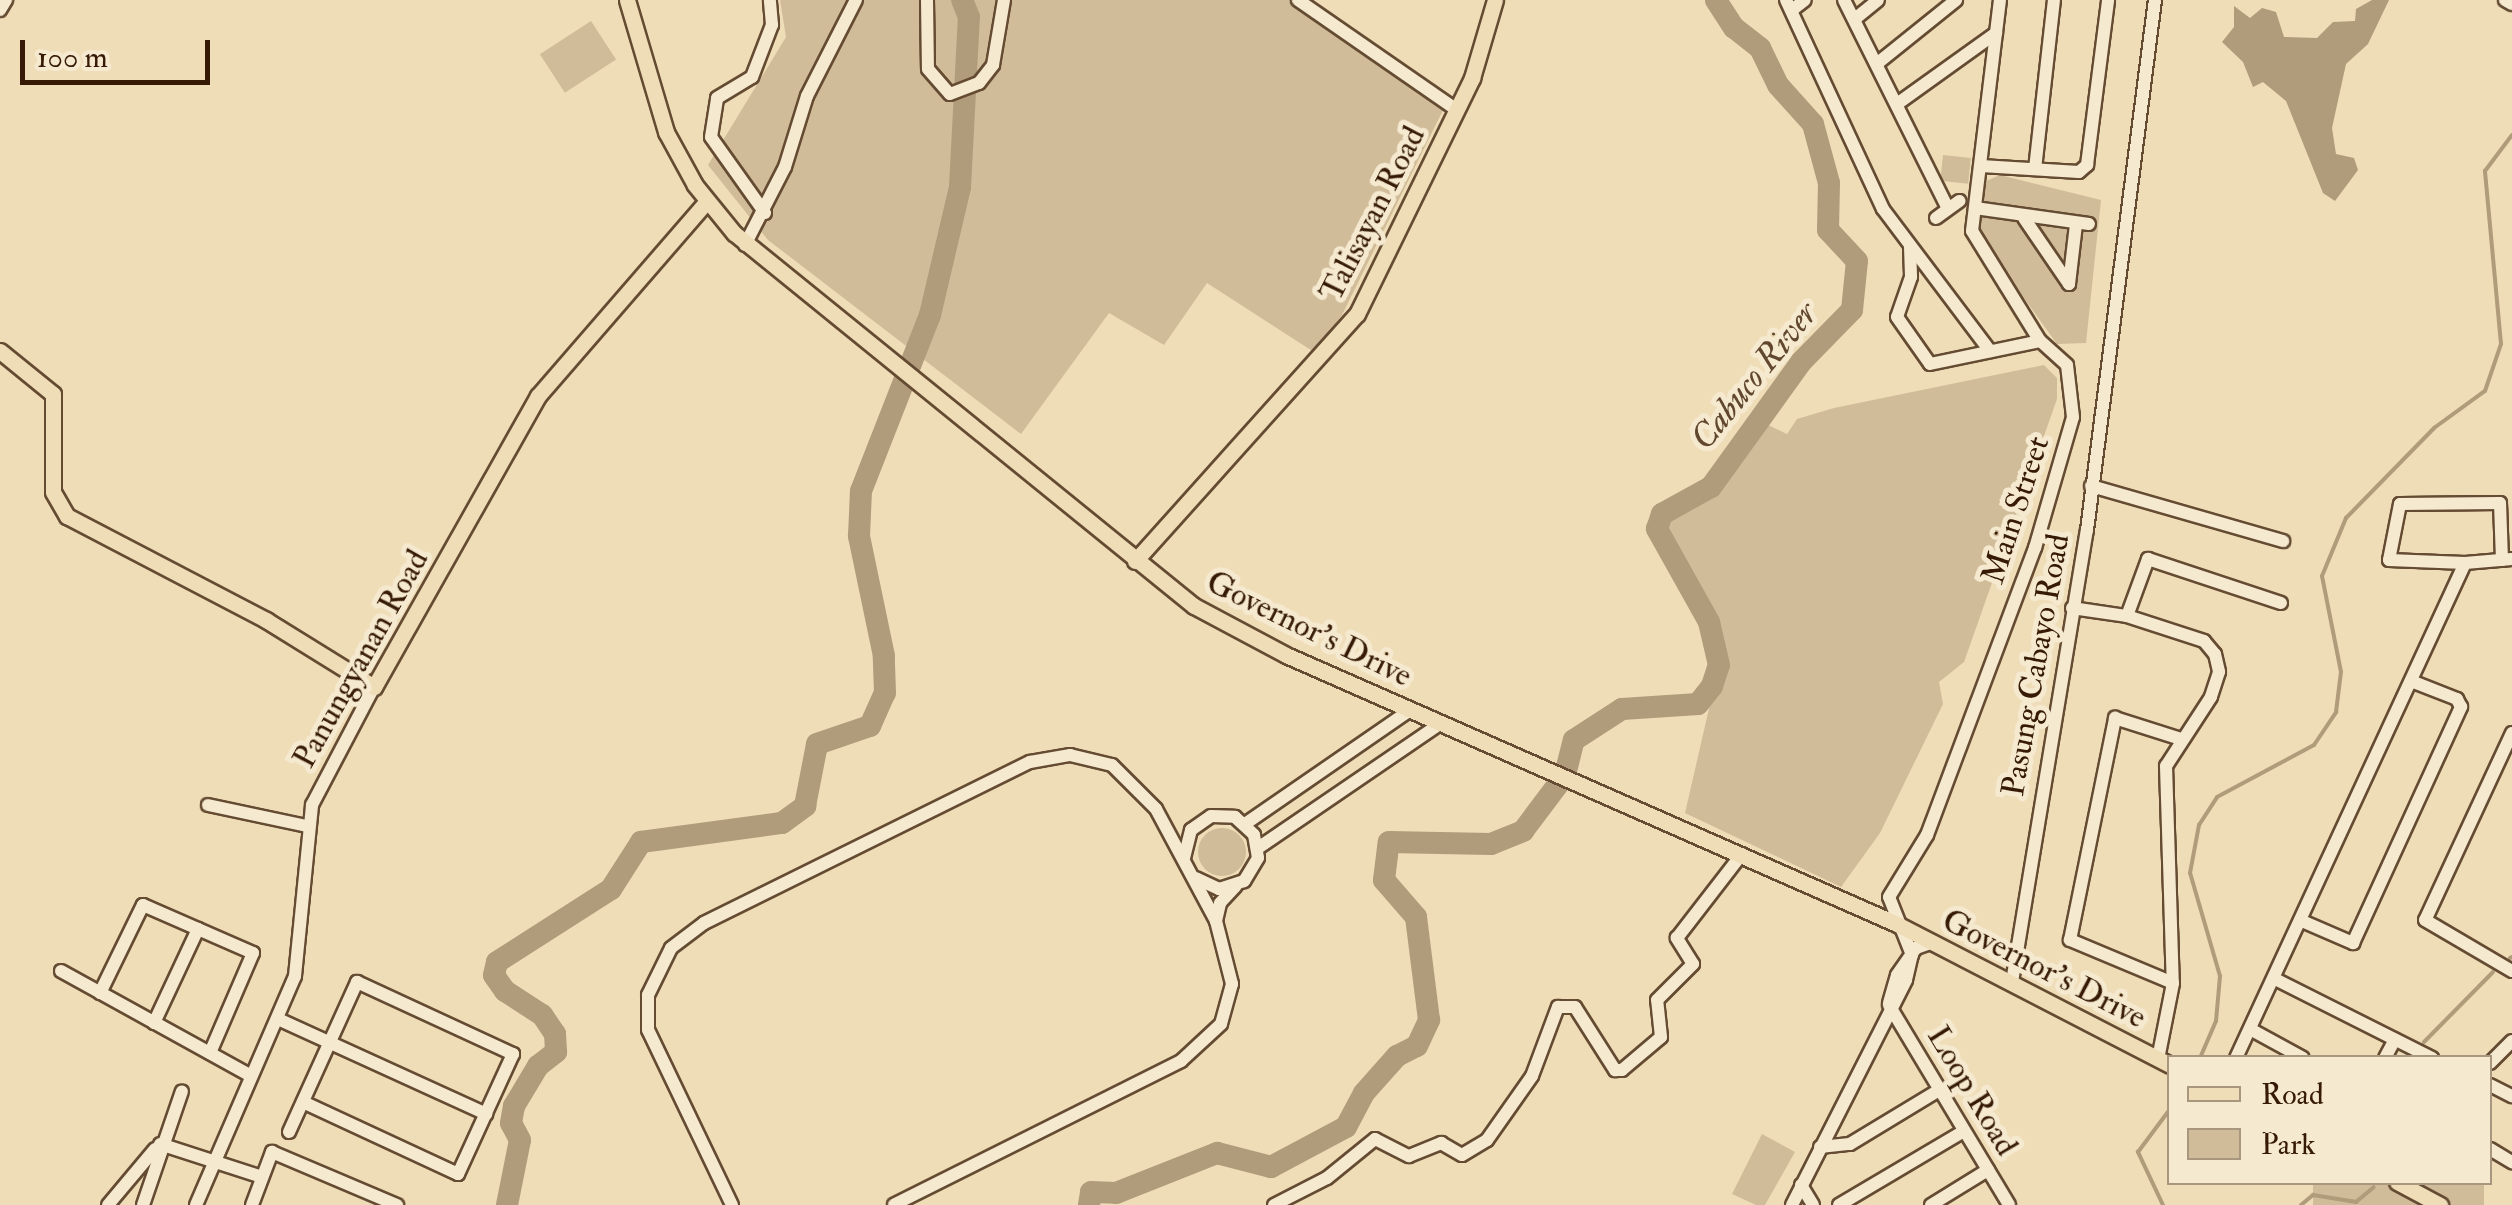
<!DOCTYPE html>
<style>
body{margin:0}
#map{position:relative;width:2512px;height:1205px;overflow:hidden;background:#efddb7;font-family:"IM FELL Double Pica",serif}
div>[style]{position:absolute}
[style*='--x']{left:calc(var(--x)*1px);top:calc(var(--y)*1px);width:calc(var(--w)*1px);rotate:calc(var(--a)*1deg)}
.green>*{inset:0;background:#d0bc99;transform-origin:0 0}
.round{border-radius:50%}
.water>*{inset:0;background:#b09b7a}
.stream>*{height:4px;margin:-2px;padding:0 2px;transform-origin:2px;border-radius:2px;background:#b09b7a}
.river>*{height:22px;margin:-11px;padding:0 11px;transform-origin:11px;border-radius:11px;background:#b09b7a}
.roads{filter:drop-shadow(2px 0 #644b32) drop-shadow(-2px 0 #644b32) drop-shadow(0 2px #644b32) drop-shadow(0 -2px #644b32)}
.minor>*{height:12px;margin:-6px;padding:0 6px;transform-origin:6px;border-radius:6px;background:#f5e9d0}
.major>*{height:15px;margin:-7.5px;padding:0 7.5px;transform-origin:7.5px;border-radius:7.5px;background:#efddb7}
span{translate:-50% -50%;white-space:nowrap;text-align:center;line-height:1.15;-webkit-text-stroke:10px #f5e9d0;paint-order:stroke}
.street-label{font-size:32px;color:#361a05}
.water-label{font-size:35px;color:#61472e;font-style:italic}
.legend{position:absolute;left:2167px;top:1055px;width:325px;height:130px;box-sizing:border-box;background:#f5e9d0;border:2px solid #a9967f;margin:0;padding:12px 18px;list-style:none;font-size:30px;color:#361a05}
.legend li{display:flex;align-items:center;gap:20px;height:50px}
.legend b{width:50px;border:2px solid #a9967f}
.scale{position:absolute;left:20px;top:40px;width:190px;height:45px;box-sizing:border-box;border:5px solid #361a05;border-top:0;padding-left:12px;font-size:30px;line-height:35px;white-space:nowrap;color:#361a05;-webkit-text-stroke:8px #f5e9d0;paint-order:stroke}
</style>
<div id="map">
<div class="green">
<i style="clip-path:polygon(780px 0,1306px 0,1449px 98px,1342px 315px,1314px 352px,1207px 283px,1164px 345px,1109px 313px,1021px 434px,768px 240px,708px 165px,786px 37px)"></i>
<i style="left:591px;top:21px;width:46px;height:61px;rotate:57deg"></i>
<i style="left:1943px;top:155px;width:28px;height:26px;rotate:6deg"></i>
<i style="clip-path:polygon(2000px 175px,2101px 200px,2086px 343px,2057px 344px,1983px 241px,1978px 227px,1984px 182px)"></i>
<i style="clip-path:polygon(2044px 365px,2057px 378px,2057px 399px,1964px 662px,1939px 682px,1943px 704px,1880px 833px,1841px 887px,1685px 813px,1719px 665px,1709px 622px,1657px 529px,1662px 514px,1711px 487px,1762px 422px,1787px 434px,1797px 419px,1834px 408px)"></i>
<i class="round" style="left:1198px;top:828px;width:48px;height:48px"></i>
<i style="clip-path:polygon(1762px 1134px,1795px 1152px,1765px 1205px,1756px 1205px,1732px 1194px)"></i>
<i style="left:2313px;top:1183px;width:171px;height:23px"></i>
</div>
<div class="water">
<i style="clip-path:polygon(2372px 0,2389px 0,2368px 44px,2346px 64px,2332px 128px,2336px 154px,2354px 158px,2358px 170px,2335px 201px,2323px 193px,2286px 101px,2263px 82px,2253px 87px,2243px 62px,2222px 42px,2234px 27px,2234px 6px,2250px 18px,2262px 8px,2276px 12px,2284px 37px,2317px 38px,2333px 22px,2355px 21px,2356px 9px)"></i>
</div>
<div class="stream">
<i style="--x:969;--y:0;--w:17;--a:90"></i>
<i style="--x:2510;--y:958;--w:2;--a:-27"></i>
<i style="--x:2424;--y:1042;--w:98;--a:-45.4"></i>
<i style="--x:2200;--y:1058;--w:40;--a:-66.6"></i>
<i style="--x:2216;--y:1021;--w:45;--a:-84.9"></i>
<i style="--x:2220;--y:976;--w:107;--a:-106.2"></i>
<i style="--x:2190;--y:873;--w:49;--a:-79.4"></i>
<i style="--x:2199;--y:825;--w:33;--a:-57"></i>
<i style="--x:2217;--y:797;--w:110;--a:-28.2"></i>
<i style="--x:2314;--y:745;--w:40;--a:-56"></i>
<i style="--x:2336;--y:712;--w:40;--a:-82.9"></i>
<i style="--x:2341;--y:672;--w:98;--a:-101.2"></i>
<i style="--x:2322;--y:576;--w:63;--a:-67.5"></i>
<i style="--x:2346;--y:518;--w:126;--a:-45.6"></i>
<i style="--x:2434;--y:428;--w:63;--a:-36"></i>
<i style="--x:2485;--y:391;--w:50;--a:-71.2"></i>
<i style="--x:2501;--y:344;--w:174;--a:-95.3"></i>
<i style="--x:2485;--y:171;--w:45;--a:-53.1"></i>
<i style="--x:2409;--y:1058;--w:1;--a:-90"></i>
<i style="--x:2163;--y:1205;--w:59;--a:-115.3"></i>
<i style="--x:2138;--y:1152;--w:54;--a:-53.3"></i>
<i style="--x:2301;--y:1205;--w:16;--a:-40"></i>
<i style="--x:2313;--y:1195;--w:44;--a:9.2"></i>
<i style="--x:2356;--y:1202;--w:23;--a:-40"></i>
</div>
<div class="river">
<i style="--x:507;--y:1205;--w:66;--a:-78.7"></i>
<i style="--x:520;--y:1140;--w:19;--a:-118"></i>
<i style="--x:511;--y:1123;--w:17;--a:-80"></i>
<i style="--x:514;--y:1106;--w:47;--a:-59"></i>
<i style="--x:538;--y:1066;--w:23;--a:-38"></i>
<i style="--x:556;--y:1052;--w:18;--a:-93"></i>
<i style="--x:555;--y:1034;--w:23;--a:-124"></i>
<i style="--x:542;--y:1015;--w:44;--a:-147"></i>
<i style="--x:505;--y:991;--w:19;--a:-125"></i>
<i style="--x:494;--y:975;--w:13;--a:-77"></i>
<i style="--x:497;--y:962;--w:135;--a:-32.6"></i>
<i style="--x:611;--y:889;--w:56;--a:-57.4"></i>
<i style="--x:641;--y:842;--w:142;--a:-7.7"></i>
<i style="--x:782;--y:823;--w:29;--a:-36"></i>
<i style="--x:805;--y:806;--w:63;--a:-79"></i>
<i style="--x:817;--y:744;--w:56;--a:-18.8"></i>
<i style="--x:870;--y:726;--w:36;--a:-66"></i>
<i style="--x:885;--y:693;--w:37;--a:-92"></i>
<i style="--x:884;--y:656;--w:123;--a:-101.8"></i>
<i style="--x:859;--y:536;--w:45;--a:-87.5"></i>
<i style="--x:861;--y:491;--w:189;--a:-68.6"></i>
<i style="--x:930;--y:315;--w:131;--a:-76.8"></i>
<i style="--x:960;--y:187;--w:170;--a:-87"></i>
<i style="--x:969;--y:17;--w:18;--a:-112"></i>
<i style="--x:1089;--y:1205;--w:13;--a:-81"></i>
<i style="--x:1091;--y:1192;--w:25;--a:2"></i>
<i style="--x:1116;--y:1193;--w:109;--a:-21.6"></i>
<i style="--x:1217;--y:1153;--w:56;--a:14.5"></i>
<i style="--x:1271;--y:1167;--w:85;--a:-28.1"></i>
<i style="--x:1346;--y:1127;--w:38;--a:-62"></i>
<i style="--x:1364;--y:1093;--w:50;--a:-48.3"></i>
<i style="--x:1397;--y:1056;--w:22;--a:-27"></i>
<i style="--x:1417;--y:1046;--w:29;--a:-65"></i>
<i style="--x:1429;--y:1020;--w:104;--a:-97.2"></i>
<i style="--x:1416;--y:917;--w:49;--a:-130.9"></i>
<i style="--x:1384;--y:880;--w:38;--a:-83"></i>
<i style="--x:1389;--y:842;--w:102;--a:1.1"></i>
<i style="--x:1491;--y:844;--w:35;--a:-22"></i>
<i style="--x:1523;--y:831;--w:70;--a:-53.1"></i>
<i style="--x:1565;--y:775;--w:36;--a:-76"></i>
<i style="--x:1574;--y:740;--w:57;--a:-32.9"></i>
<i style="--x:1622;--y:709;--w:76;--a:-3.8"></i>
<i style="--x:1698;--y:704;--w:23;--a:-52"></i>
<i style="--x:1712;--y:686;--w:22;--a:-72"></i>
<i style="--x:1719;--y:665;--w:44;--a:-103.1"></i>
<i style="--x:1709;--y:622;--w:107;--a:-119.2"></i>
<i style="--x:1657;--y:529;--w:16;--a:-72"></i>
<i style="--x:1662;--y:514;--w:56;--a:-28.9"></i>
<i style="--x:1711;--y:487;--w:154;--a:-54.2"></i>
<i style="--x:1801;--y:362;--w:73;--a:-45.6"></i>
<i style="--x:1852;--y:310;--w:49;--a:-84.2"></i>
<i style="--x:1857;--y:261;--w:42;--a:-133.1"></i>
<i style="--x:1828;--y:230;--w:47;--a:-88.8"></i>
<i style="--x:1829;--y:183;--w:61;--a:-105.2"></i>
<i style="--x:1813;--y:124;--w:52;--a:-131.9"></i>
<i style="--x:1778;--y:85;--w:41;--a:-115.9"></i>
<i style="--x:1760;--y:48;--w:33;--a:-142"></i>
<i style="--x:1734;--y:28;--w:33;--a:-123"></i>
</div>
<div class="roads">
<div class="minor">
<i style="--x:927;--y:0;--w:69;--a:89.2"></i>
<i style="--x:928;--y:69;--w:33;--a:49"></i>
<i style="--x:950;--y:94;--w:31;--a:-21"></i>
<i style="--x:979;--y:83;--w:23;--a:-52"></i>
<i style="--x:993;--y:65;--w:66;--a:-80.4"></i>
<i style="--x:1298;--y:0;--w:193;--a:34.7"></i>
<i style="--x:1786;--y:0;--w:230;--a:65.1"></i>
<i style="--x:1883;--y:209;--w:178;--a:53"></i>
<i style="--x:1844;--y:0;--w:233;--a:63.5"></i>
<i style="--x:2505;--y:0;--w:8;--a:30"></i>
<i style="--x:0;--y:10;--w:12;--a:-59"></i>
<i style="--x:1792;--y:10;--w:16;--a:-38"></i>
<i style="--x:1856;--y:18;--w:28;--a:-39"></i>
<i style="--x:1879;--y:62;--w:99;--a:-38.8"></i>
<i style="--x:1897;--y:104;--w:122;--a:-35.6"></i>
<i style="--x:1981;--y:166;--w:98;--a:3.5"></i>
<i style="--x:2079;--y:172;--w:11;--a:-41"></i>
<i style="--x:2087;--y:165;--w:166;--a:-82.7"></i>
<i style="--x:2035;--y:169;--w:170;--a:-83.6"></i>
<i style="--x:1975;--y:208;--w:115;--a:8"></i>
<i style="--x:765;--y:213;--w:93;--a:-125.4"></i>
<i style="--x:711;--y:137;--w:39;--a:-81"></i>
<i style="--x:717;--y:98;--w:41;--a:-31"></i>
<i style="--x:752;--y:77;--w:56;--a:-69"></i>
<i style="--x:772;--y:25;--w:25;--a:-95"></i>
<i style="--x:1936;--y:218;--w:29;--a:-36"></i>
<i style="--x:2024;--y:218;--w:80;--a:55.7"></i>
<i style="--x:2069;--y:284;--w:60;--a:-83.3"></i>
<i style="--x:745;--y:245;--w:88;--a:-62.9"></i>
<i style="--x:785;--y:167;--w:74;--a:-72.8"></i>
<i style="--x:807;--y:96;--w:108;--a:-63"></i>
<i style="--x:1910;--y:247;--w:30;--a:88"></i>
<i style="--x:1911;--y:277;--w:42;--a:109.3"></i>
<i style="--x:1897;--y:317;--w:57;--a:54.9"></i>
<i style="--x:1930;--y:364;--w:112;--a:-11.8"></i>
<i style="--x:2091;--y:486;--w:200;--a:16"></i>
<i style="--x:2502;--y:560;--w:57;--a:-92"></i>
<i style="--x:2500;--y:503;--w:100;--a:179.4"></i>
<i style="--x:2400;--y:504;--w:57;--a:101.1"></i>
<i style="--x:2389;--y:560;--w:76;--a:2.3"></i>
<i style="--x:2465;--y:563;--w:47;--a:-4.9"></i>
<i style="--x:2072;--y:608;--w:56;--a:8.3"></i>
<i style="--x:2127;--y:616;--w:81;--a:18"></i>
<i style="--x:2204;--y:641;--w:17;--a:50"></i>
<i style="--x:2215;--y:654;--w:18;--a:77"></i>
<i style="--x:2219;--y:672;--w:26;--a:108"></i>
<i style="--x:2211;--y:697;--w:82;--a:123.1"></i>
<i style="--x:2166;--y:766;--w:217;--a:88.2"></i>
<i style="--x:2173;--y:983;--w:112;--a:-157.3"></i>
<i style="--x:2070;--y:940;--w:227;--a:-78.5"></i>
<i style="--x:2115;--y:718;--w:69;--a:17.7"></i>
<i style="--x:2127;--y:616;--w:61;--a:-69.8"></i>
<i style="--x:2148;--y:559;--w:140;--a:18.3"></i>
<i style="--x:2512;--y:733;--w:206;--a:114.9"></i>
<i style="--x:2425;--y:920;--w:101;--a:30.4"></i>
<i style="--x:208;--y:805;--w:101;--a:12"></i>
<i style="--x:1245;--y:824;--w:201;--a:-34.6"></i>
<i style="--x:1258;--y:848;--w:222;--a:-34.3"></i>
<i style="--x:1184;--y:858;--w:29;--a:-76"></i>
<i style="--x:1191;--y:830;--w:24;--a:-35"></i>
<i style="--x:1211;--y:816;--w:24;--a:2"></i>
<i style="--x:1235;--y:817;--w:26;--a:43"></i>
<i style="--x:1254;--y:835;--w:23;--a:80"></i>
<i style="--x:1258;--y:858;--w:27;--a:121"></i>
<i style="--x:1244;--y:881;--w:26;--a:162"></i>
<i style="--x:1219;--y:889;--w:26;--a:-155"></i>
<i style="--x:1216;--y:921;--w:18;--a:-77"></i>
<i style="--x:1220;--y:903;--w:23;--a:-47"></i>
<i style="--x:2302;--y:921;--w:56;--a:23.3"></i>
<i style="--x:2353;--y:943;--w:260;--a:-65.4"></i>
<i style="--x:2461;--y:707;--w:9;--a:-117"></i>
<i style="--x:2457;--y:699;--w:49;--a:-158.6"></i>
<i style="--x:1912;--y:955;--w:62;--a:-111.6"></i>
<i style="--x:1889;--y:897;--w:73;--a:-58.5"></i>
<i style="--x:1927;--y:835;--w:307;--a:-69.4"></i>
<i style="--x:2035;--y:548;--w:136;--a:-73.8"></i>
<i style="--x:2073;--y:417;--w:52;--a:-96.6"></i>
<i style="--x:2067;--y:365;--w:36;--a:-138"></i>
<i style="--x:2040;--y:341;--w:129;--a:-121.7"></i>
<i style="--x:1972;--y:231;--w:233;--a:-83.1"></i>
<i style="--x:61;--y:971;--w:217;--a:28.9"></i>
<i style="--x:2275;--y:979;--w:176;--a:26.7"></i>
<i style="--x:2012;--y:982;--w:458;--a:-80.6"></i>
<i style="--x:2087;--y:530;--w:534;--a:-82.69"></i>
<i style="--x:100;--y:993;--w:98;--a:-64"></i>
<i style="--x:143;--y:905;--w:120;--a:23.6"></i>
<i style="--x:253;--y:953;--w:109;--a:113.3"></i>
<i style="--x:1889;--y:1003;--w:29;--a:-74"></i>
<i style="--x:1897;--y:975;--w:33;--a:-55"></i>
<i style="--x:1916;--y:948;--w:18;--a:-19"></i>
<i style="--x:1889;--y:1005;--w:233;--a:59"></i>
<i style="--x:278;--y:1019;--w:229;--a:24.5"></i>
<i style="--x:154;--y:1023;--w:104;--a:-64.9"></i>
<i style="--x:2250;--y:1029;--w:60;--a:28.7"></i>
<i style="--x:2236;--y:1058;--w:545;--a:-65.17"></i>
<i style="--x:2385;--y:1058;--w:21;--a:-62"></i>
<i style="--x:2158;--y:1059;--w:77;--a:-78.8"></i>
<i style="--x:2490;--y:1063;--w:31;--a:-45"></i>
<i style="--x:2490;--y:1085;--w:25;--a:27"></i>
<i style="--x:289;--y:1132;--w:165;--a:-65.6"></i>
<i style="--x:357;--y:982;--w:172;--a:24.8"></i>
<i style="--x:513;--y:1054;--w:132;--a:114.6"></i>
<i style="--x:458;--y:1174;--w:171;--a:-155.1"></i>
<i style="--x:160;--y:1144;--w:104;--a:17.9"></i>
<i style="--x:1820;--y:1147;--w:30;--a:-6"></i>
<i style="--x:1850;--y:1144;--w:104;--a:-31.2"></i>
<i style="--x:2490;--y:1149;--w:26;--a:31"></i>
<i style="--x:1801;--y:1185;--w:23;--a:59"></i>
<i style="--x:108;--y:1205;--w:73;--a:-50"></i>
<i style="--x:143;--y:1205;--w:120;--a:-71.1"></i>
<i style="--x:196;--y:1205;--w:249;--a:-66.6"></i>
<i style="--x:295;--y:976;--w:172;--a:-84.3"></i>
<i style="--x:312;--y:805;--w:133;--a:-62.3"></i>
<i style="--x:252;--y:1205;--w:57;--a:-69.3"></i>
<i style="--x:272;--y:1152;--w:136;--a:23"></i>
<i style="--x:732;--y:1205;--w:194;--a:-115.6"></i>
<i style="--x:648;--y:1030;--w:35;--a:-90"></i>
<i style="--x:648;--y:995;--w:52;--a:-63.9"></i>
<i style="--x:671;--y:948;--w:41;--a:-37.1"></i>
<i style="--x:704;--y:923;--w:364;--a:-26.3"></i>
<i style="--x:1030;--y:762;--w:41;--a:-9.9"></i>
<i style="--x:1070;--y:755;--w:43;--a:13.4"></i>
<i style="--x:1112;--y:765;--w:62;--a:45"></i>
<i style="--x:1156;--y:809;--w:127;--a:61.8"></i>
<i style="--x:1216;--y:921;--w:65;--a:75.7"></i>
<i style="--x:1232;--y:984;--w:41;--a:105.4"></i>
<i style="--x:1221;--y:1024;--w:54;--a:137.2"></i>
<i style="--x:1181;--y:1061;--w:321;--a:153.4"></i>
<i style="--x:1274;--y:1205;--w:59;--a:-27"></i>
<i style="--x:1327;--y:1178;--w:62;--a:-39.1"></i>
<i style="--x:1375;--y:1139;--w:38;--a:27"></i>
<i style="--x:1409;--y:1156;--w:35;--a:-22"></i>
<i style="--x:1441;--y:1143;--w:24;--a:30"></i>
<i style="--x:1462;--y:1155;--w:29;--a:-31"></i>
<i style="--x:1487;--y:1140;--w:78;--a:-54.9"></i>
<i style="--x:1532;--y:1076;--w:74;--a:-69.4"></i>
<i style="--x:1558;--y:1007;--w:17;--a:0"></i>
<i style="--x:1575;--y:1007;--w:75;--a:57.6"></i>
<i style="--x:1615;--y:1070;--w:7;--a:0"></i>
<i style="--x:1622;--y:1070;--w:51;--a:-40.2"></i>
<i style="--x:1661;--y:1037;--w:37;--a:-96"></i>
<i style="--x:1657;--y:1000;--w:51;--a:-45"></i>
<i style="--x:1693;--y:964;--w:31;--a:-122"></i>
<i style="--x:1677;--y:938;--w:106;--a:-52.3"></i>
<i style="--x:1792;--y:1205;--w:252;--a:-63.1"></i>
<i style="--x:1906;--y:980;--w:26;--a:-77"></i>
<i style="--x:1839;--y:1205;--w:145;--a:-30.6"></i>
<i style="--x:1931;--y:1205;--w:67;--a:-31.6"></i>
</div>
<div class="major">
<i style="--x:627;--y:0;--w:138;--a:73.5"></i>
<i style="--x:666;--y:132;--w:60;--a:61.3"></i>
<i style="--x:695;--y:185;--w:62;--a:50.9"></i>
<i style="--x:734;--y:233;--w:592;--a:39.04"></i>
<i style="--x:1194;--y:606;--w:104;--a:28"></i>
<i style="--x:1286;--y:655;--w:668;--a:23.76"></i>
<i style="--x:1897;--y:924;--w:307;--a:27.3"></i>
<i style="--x:0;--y:351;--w:68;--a:39.1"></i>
<i style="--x:53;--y:394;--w:98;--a:90"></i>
<i style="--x:53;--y:492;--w:28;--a:60"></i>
<i style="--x:67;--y:516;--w:225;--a:27.6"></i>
<i style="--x:266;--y:620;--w:127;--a:31.8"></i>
<i style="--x:374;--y:687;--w:334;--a:-60.6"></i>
<i style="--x:538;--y:396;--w:257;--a:-49.1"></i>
<i style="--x:1135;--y:561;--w:332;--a:-48.1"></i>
<i style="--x:1357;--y:314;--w:263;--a:-64"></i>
<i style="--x:1472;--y:78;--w:81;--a:-73.6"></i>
<i style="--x:2397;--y:1182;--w:49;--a:28.1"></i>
</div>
</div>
<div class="street-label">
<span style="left:1373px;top:214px;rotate:-63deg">Talisayan Road</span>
<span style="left:2016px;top:510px;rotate:-72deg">Main Street</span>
<span style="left:1309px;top:629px;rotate:26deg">Governor's Drive</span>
<span style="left:361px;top:659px;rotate:-61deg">Panungyanan Road</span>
<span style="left:2036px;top:665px;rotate:-80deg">Pasung Cabayo Road</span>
<span style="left:2044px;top:969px;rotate:27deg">Governor's Drive</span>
<span style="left:1972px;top:1091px;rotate:59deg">Loop Road</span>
</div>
<div class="water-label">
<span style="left:1754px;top:376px;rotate:-51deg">Cabuco River</span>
</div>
<ul class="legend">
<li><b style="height:12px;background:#efddb7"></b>Road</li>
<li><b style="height:28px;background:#d0bc99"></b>Park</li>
</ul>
<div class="scale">100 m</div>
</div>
